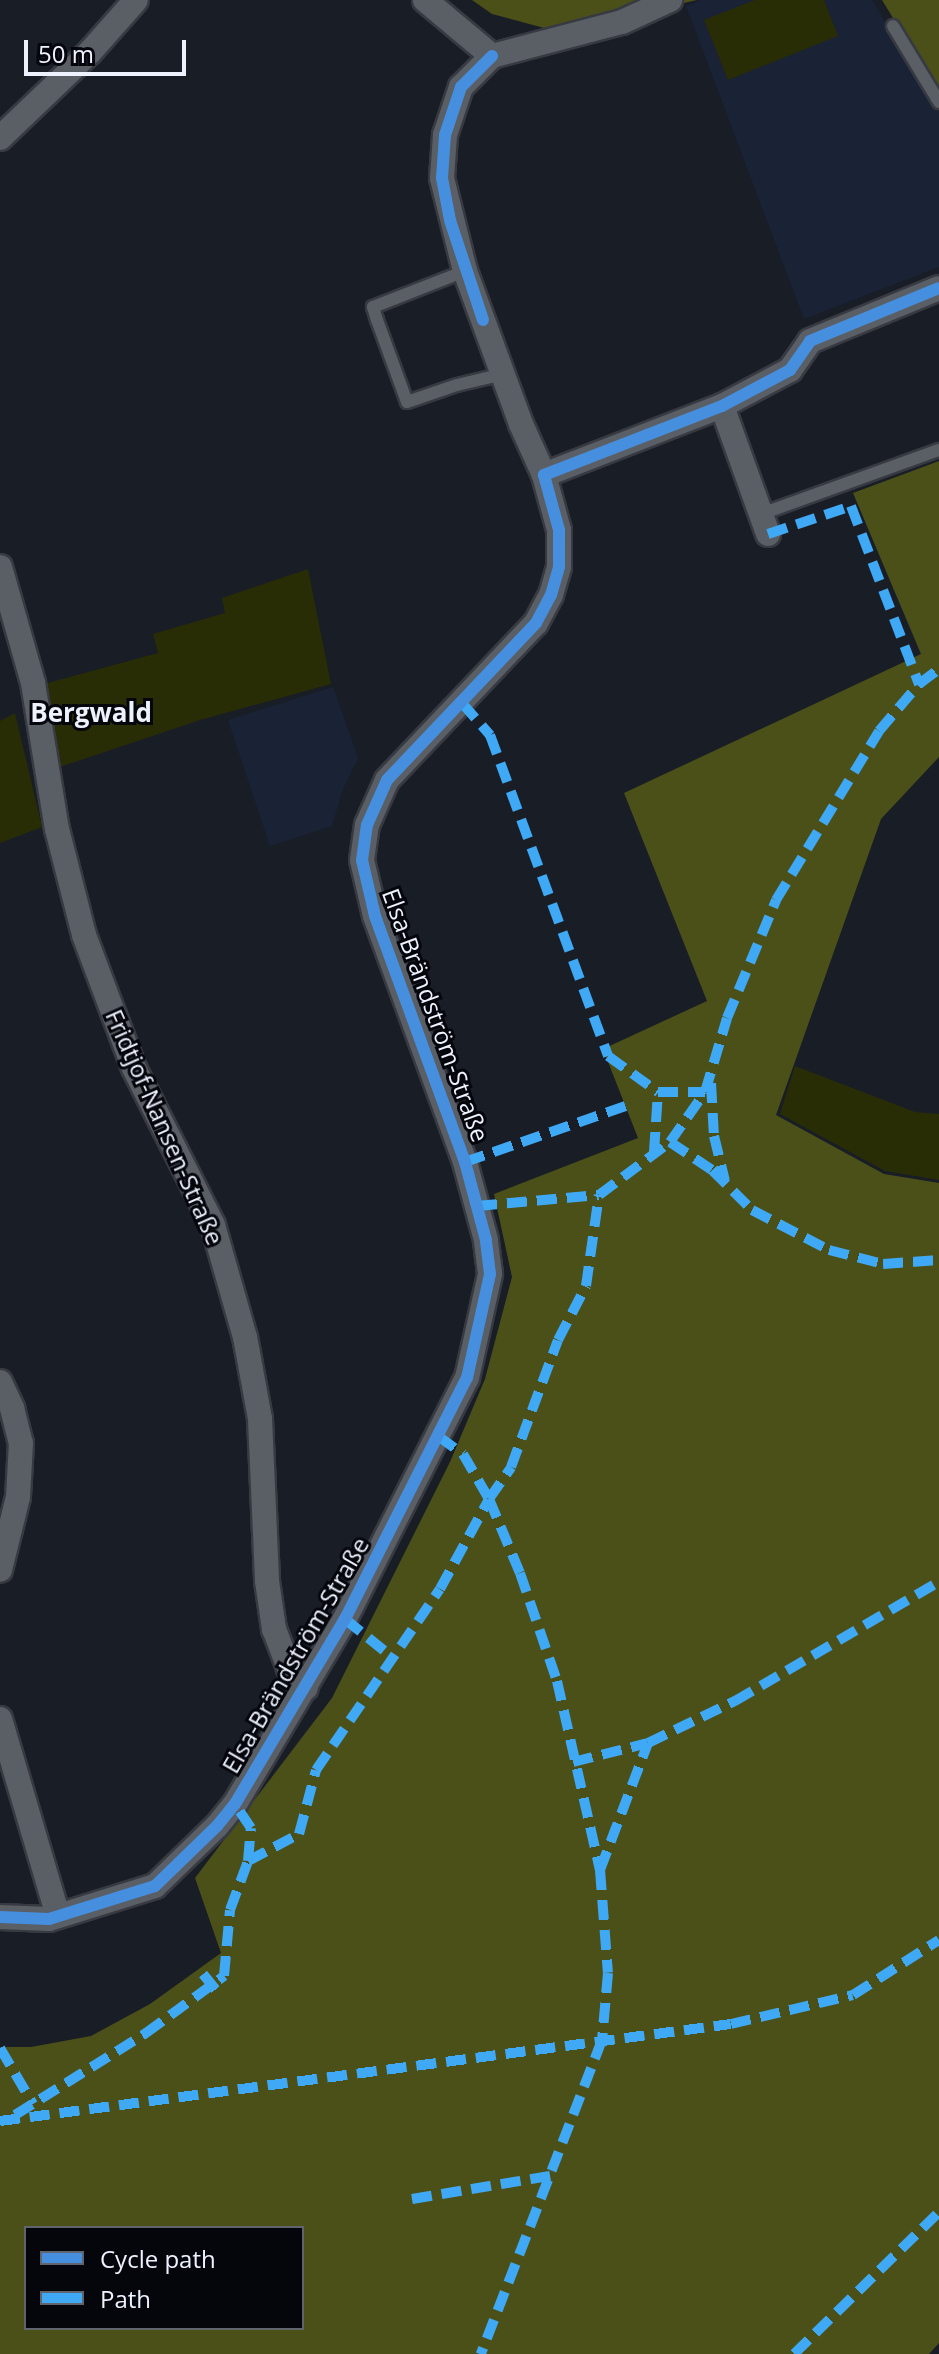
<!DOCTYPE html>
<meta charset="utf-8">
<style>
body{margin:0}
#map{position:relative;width:939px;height:2354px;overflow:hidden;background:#191d26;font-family:"Open Sans",sans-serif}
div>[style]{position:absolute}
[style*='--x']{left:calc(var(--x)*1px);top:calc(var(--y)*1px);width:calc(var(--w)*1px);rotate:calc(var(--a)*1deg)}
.built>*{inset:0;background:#1a2236}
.green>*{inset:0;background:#292d05}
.forest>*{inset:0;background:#4b5018}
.roads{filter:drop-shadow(2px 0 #383a42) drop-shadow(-2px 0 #383a42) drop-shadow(0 2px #383a42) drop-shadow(0 -2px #383a42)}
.service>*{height:12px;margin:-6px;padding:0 6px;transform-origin:6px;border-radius:6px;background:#5a5e65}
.minor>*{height:24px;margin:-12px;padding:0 12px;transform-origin:12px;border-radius:12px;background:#5a5e65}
.quiet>*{height:10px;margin-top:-5px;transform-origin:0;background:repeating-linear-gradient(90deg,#3fa9f5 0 20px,transparent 0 30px)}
.cycleway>*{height:12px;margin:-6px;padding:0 6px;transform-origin:6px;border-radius:6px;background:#468fdf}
span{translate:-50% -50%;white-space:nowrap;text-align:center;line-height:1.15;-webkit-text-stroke:6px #04060c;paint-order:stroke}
.street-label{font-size:24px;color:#edf2fe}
.neighbourhood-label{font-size:26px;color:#edf2fe;font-weight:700}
.legend{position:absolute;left:24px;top:2226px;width:280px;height:104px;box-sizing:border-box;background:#04060c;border:2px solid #61646d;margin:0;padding:10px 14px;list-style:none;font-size:24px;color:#edf2fe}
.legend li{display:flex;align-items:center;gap:16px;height:40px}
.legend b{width:40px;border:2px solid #61646d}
.scale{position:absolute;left:24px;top:40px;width:162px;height:36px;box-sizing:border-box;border:4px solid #edf2fe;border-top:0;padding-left:10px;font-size:24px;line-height:28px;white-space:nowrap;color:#edf2fe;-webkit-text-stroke:6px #04060c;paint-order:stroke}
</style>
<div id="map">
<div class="built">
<i style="clip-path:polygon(701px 0,872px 0,939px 110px,939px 267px,804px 319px,686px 6px)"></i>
<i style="clip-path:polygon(333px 687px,358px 758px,343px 789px,332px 826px,270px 846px,228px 720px)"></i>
</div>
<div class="green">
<i style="clip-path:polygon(755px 0,824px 0,838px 36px,728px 80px,704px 20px)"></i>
<i style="clip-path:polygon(308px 569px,331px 684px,200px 720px,60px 767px,44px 684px,158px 653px,153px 634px,225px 613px,222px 598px)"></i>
<i style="clip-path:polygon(15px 713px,42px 827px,0 843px,0 721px)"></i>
<i style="clip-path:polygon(795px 1066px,915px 1112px,939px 1114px,939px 1180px,885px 1171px,780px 1114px)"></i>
</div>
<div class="forest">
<i style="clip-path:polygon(472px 0,697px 0,559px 32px,492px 14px)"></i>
<i style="clip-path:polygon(882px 0,939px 0,939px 93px)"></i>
<i style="clip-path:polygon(evenodd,939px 461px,939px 757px,881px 819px,776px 1115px,884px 1174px,939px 1183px,939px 2343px,929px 2354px,0 2354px,0 2047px,31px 2047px,91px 2036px,150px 2004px,221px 1953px,195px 1878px,332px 1698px,450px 1462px,485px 1379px,512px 1277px,494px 1194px,638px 1138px,603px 1049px,707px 1001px,624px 793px,921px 654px,853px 493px,939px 461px,26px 2228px,302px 2228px,302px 2328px,26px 2328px,26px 2228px)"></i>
</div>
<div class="roads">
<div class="service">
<i style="--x:893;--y:26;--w:89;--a:58.8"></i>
<i style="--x:465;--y:271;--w:99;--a:158.6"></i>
<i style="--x:373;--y:307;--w:14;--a:73"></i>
<i style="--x:377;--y:320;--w:87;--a:69.9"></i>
<i style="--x:407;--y:402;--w:53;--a:-18.8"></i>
<i style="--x:457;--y:385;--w:47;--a:-13.4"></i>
<i style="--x:761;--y:514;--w:189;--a:-19.8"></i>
</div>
<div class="minor">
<i style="--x:425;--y:0;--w:87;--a:39.9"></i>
<i style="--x:492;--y:56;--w:134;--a:-14.7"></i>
<i style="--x:622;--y:22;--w:53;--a:-24.6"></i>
<i style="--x:0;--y:138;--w:124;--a:-43.7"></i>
<i style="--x:90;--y:52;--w:69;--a:-48.5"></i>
<i style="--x:722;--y:406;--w:136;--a:70.2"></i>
<i style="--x:544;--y:475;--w:191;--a:-21.2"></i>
<i style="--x:722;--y:406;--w:77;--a:-27.9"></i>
<i style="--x:790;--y:370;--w:35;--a:-55"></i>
<i style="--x:810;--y:341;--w:139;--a:-22.3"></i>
<i style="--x:0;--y:567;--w:121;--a:74.1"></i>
<i style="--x:33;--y:683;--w:148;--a:80.7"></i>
<i style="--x:57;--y:829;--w:109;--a:75.7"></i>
<i style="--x:84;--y:935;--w:142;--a:69.4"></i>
<i style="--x:134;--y:1068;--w:176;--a:63.3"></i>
<i style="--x:213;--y:1225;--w:116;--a:74.1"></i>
<i style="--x:245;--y:1337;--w:83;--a:79.6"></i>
<i style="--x:260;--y:1419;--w:162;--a:87.5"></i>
<i style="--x:267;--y:1581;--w:49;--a:81.7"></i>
<i style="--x:274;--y:1629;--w:42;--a:69"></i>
<i style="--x:289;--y:1668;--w:26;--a:50"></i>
<i style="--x:0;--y:1382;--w:29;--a:65"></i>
<i style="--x:12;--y:1408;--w:36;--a:76"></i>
<i style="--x:21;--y:1443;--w:54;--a:93.2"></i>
<i style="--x:18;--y:1497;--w:75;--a:103.9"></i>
<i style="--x:0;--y:1719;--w:205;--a:73.6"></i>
<i style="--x:0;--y:1917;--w:49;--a:2.3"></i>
<i style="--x:49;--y:1919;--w:111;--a:-17.3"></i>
<i style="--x:155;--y:1886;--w:86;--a:-44.1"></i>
<i style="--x:217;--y:1826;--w:28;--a:-51"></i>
<i style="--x:235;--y:1804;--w:215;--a:-59.3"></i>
<i style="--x:345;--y:1619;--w:270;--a:-63.2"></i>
<i style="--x:467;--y:1378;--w:107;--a:-77.5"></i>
<i style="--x:490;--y:1274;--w:34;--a:-97"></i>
<i style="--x:486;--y:1240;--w:81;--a:-105.1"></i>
<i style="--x:465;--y:1162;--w:262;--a:-110.1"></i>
<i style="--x:375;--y:916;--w:57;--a:-103.1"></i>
<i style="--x:362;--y:860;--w:35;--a:-82"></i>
<i style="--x:367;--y:825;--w:49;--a:-66"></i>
<i style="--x:387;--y:780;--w:216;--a:-46.5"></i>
<i style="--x:536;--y:623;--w:32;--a:-62"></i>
<i style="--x:551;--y:595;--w:29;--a:-74"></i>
<i style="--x:559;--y:567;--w:37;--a:-90"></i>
<i style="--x:559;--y:530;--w:57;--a:-105.3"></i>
<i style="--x:544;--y:475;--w:56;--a:-114.3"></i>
<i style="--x:521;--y:424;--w:163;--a:-110.1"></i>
<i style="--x:465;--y:271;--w:96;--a:-103.9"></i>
<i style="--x:442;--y:178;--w:43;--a:-86"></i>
<i style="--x:445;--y:135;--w:51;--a:-71.6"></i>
<i style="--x:461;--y:87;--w:44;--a:-45"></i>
</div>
</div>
<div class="quiet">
<i style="--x:768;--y:534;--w:88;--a:-18.6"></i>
<i style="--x:851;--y:506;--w:191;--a:69.1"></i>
<i style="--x:462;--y:703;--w:43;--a:48.8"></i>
<i style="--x:490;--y:735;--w:342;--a:69.8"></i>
<i style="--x:608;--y:1056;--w:62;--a:35.8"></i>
<i style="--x:658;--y:1092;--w:47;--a:0"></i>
<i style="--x:711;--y:1083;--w:53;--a:86.8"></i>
<i style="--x:714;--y:1136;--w:46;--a:76.3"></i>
<i style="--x:670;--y:1142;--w:50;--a:33.7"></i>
<i style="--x:712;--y:1170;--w:57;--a:45"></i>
<i style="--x:752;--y:1210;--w:87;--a:27.5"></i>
<i style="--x:829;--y:1250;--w:56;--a:14.5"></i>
<i style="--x:883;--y:1264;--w:56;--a:-4.1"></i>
<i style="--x:654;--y:1152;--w:60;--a:-86.2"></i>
<i style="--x:465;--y:1162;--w:170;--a:-19.2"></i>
<i style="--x:477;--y:1206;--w:122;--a:-5.2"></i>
<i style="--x:438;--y:1436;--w:31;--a:36"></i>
<i style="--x:463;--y:1454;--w:52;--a:60"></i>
<i style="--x:489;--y:1499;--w:80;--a:67.3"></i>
<i style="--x:520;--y:1573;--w:114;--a:71.1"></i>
<i style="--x:557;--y:1681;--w:194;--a:77.2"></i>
<i style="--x:600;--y:1870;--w:103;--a:85.6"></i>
<i style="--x:608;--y:1973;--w:67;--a:95.1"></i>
<i style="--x:602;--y:2040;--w:337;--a:111.1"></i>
<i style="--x:345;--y:1619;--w:60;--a:39"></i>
<i style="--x:573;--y:1762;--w:77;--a:-14.2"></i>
<i style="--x:648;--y:1743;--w:97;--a:-25.8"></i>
<i style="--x:735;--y:1701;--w:236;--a:-30.3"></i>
<i style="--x:248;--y:1861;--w:58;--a:-27.9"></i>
<i style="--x:299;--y:1834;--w:66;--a:-75.1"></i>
<i style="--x:316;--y:1770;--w:219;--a:-55.6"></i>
<i style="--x:440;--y:1589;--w:102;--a:-61.4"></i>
<i style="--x:489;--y:1499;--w:39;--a:-55"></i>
<i style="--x:511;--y:1467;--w:135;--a:-69.7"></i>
<i style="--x:558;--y:1340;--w:61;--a:-62.6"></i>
<i style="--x:586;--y:1286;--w:92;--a:-81.9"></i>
<i style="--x:599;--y:1195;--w:89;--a:-36.7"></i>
<i style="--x:670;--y:1142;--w:61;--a:-55"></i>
<i style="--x:705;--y:1092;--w:77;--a:-73.4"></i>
<i style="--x:727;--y:1018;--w:128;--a:-67.4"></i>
<i style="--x:776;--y:900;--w:198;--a:-58.6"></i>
<i style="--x:879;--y:731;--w:62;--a:-49.6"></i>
<i style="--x:919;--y:684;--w:25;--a:-37"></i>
<i style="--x:600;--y:1870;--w:136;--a:-69.3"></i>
<i style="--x:203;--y:1974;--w:28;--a:51"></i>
<i style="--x:0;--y:2048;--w:65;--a:59.5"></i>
<i style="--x:15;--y:2115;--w:155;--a:-32"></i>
<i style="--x:146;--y:2033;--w:97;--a:-36.2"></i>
<i style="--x:224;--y:1976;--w:66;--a:-84.8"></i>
<i style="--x:230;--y:1910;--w:52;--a:-69.8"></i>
<i style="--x:248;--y:1861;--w:33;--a:-85"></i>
<i style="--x:251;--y:1828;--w:29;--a:-124"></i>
<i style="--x:0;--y:2121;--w:737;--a:-7.56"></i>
<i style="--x:731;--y:2024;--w:125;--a:-13.4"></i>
<i style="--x:853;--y:1995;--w:102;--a:-32.6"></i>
<i style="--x:412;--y:2199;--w:140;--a:-9.5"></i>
<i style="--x:794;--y:2354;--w:203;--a:-44.4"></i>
</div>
<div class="cycleway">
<i style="--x:483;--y:320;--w:105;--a:-108.3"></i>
<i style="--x:450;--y:220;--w:43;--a:-100.8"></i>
<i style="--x:442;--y:178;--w:43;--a:-86"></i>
<i style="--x:445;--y:135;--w:51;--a:-71.6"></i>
<i style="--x:461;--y:87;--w:44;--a:-45"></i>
<i style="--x:0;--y:1917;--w:49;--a:2.3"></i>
<i style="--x:49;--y:1919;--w:111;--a:-17.3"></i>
<i style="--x:155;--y:1886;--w:86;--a:-44.1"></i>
<i style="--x:217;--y:1826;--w:28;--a:-51"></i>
<i style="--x:235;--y:1804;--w:215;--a:-59.3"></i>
<i style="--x:345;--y:1619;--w:270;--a:-63.2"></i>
<i style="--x:467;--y:1378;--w:107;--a:-77.5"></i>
<i style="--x:490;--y:1274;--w:34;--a:-97"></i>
<i style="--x:486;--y:1240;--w:81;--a:-105.1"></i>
<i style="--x:465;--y:1162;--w:262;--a:-110.1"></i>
<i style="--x:375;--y:916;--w:57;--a:-103.1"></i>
<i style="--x:362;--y:860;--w:35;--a:-82"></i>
<i style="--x:367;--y:825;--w:49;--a:-66"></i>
<i style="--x:387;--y:780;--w:216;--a:-46.5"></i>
<i style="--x:536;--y:623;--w:32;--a:-62"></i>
<i style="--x:551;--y:595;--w:29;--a:-74"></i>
<i style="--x:559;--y:567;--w:37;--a:-90"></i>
<i style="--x:559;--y:530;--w:57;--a:-105.3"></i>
<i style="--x:544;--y:475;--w:191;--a:-21.2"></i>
<i style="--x:722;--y:406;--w:77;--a:-27.9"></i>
<i style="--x:790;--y:370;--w:35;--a:-55"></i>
<i style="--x:810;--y:341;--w:139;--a:-22.3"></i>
</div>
<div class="street-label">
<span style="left:436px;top:1015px;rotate:70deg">Elsa-Brändström-Straße</span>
<span style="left:165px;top:1127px;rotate:66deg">Fridtjof-Nansen-Straße</span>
<span style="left:295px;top:1655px;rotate:-60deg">Elsa-Brändström-Straße</span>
</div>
<div class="neighbourhood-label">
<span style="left:91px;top:713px">Bergwald</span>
</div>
<ul class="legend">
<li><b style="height:10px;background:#468fdf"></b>Cycle path</li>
<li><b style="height:10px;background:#3fa9f5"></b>Path</li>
</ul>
<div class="scale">50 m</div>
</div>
